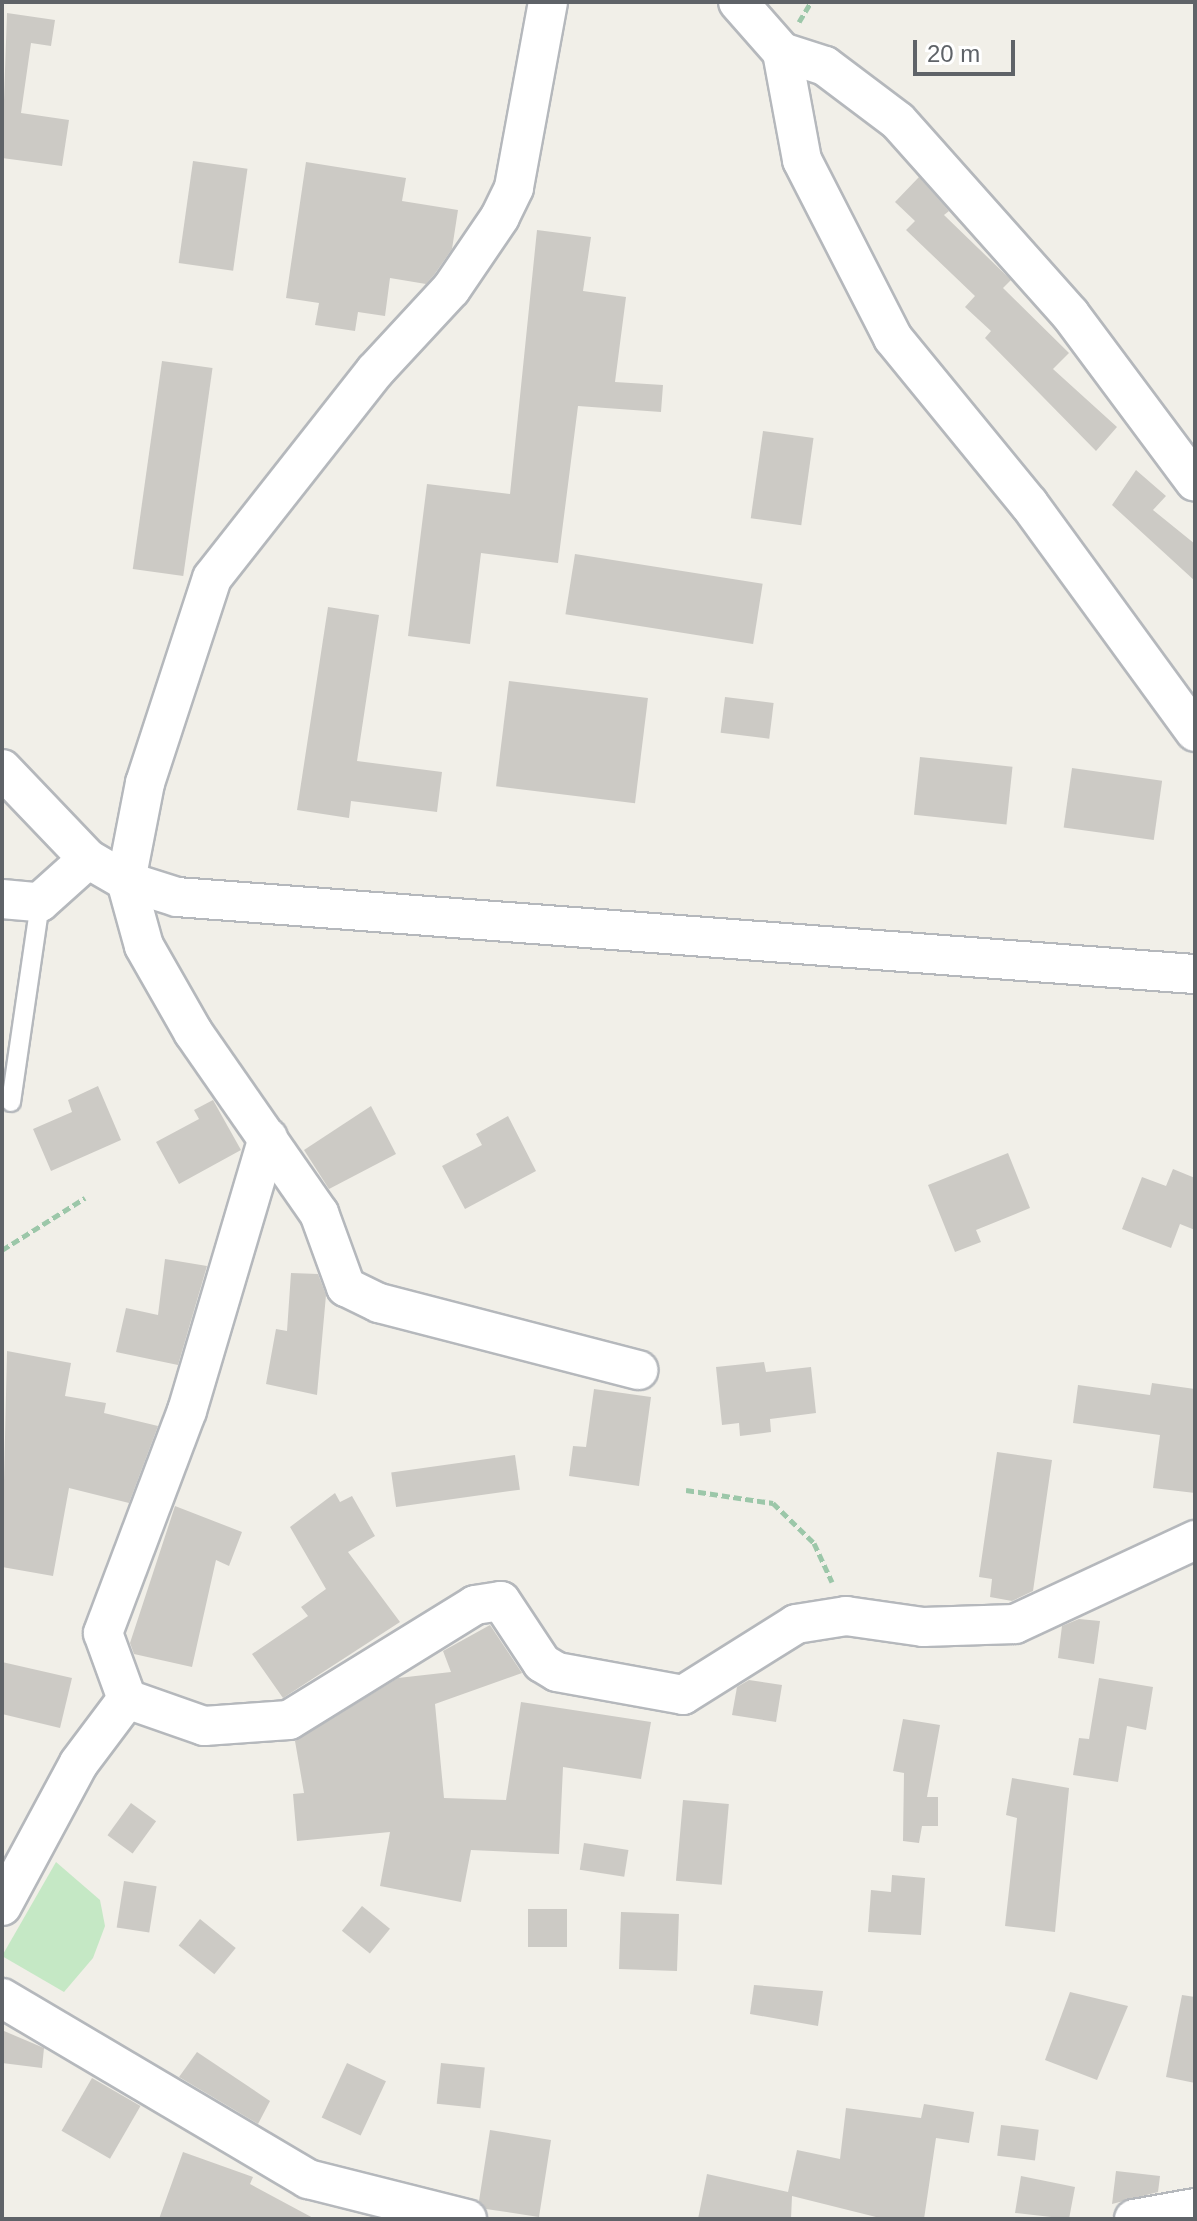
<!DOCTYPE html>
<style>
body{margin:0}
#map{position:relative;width:1197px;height:2221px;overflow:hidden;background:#f1efe8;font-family:Arial,sans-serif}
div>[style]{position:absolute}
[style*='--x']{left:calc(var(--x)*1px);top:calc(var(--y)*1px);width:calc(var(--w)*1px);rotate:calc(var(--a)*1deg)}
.green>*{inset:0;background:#c5e8c5}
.building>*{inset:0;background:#cccac5;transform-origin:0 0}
.path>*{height:5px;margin-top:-2.5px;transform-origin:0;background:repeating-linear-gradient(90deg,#9cc7a9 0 8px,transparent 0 12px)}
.roads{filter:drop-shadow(2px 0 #b5b8bc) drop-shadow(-2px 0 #b5b8bc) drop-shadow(0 2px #b5b8bc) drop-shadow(0 -2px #b5b8bc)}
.service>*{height:18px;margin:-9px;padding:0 9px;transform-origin:9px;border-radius:9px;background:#fff}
.minor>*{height:38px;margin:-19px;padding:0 19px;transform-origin:19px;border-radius:19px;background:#fff}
span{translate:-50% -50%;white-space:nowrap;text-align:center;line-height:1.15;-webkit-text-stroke:8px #fff;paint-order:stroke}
.frame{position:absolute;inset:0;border:4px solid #5f6368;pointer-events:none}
.scale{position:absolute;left:913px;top:40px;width:102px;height:36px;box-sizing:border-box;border:4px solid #5f6368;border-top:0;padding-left:10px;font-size:24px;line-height:28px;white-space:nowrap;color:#5f6368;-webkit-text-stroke:6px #fff;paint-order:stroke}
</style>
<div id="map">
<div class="green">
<i style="clip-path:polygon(56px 1862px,100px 1900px,105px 1926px,93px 1958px,64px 1992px,2px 1956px)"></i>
</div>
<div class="building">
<i style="clip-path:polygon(7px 13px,55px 20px,51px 46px,31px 43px,21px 113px,69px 120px,62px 166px,2px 158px)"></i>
<i style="left:193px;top:161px;width:55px;height:103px;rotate:8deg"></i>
<i style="clip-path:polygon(306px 162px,406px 178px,402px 201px,458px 210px,452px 249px,434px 275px,426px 284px,390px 278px,385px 316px,358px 312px,355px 331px,315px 325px,319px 303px,286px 298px)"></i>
<i style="clip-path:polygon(919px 177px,949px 211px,944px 215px,1011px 280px,1003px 288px,1069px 353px,1053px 369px,1117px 427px,1096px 451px,985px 338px,991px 331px,965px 307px,975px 296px,906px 230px,915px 221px,895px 202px)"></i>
<i style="clip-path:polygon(537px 230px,591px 237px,583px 291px,626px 297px,615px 382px,663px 385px,661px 412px,578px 406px,558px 563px,481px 553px,470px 644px,408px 636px,427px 484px,510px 494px)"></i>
<i style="left:162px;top:361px;width:51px;height:210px;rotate:8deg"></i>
<i style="left:763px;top:431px;width:51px;height:88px;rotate:8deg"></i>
<i style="clip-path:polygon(1136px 470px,1166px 496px,1153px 510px,1195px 544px,1195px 581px,1112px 505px)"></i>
<i style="left:575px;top:554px;width:190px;height:61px;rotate:9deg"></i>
<i style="clip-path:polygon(328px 607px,379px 615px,357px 761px,442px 772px,437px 812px,351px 801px,349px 818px,297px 810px)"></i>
<i style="left:509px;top:681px;width:140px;height:106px;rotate:7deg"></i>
<i style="left:725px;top:697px;width:49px;height:36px;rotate:7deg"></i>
<i style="left:920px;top:757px;width:93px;height:58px;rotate:6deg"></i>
<i style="left:1072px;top:768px;width:91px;height:60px;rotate:8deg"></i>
<i style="clip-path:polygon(98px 1086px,121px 1140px,51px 1171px,33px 1129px,72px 1112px,68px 1100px)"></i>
<i style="clip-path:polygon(213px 1100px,241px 1150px,179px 1184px,156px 1142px,199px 1119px,194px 1110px)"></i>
<i style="clip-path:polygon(371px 1106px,396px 1154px,329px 1189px,304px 1150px)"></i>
<i style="clip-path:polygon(508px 1116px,536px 1171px,465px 1209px,442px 1166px,482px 1145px,476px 1134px)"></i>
<i style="clip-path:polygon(1008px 1153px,1030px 1208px,976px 1230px,981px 1242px,955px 1252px,928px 1185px)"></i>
<i style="clip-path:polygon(1173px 1169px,1195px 1178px,1195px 1230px,1180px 1224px,1171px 1248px,1122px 1229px,1142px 1177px,1166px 1186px)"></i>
<i style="clip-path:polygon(165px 1259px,207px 1266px,178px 1365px,116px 1352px,126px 1308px,158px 1315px)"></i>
<i style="clip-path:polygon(291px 1273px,318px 1274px,326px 1295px,317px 1395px,266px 1384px,276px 1329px,287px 1331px)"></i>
<i style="clip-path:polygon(7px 1351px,71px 1363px,65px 1396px,106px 1403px,104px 1413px,158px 1426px,129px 1503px,69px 1488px,53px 1576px,2px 1567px)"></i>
<i style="clip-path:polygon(764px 1362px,766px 1372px,811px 1367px,816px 1413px,770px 1419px,771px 1432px,740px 1436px,739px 1423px,722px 1425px,716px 1367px)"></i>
<i style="clip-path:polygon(1152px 1383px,1195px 1389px,1195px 1493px,1153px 1488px,1160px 1435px,1073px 1423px,1078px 1385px,1150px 1395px)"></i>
<i style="clip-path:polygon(594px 1389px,651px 1397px,639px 1486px,569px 1476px,573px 1446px,586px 1447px)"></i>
<i style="clip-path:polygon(997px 1452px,1052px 1460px,1033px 1591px,1012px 1601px,990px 1597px,992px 1579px,979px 1577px)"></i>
<i style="left:515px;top:1455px;width:35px;height:125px;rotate:82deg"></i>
<i style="clip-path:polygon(335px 1493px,340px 1502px,352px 1496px,375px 1536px,348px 1552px,400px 1622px,283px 1698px,252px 1654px,308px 1616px,301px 1607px,326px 1589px,290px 1527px)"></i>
<i style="clip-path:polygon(175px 1506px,242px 1532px,229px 1566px,216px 1560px,192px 1667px,134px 1654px,130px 1643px)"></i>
<i style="clip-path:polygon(1079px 1619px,1100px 1621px,1094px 1664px,1058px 1658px,1062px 1626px)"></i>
<i style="clip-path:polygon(490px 1625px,522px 1673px,435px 1704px,444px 1798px,506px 1800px,521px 1702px,651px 1722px,641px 1779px,563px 1767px,559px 1854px,471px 1850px,461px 1902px,380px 1886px,390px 1832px,297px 1841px,293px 1794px,304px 1793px,295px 1741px,398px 1678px,451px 1672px,443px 1651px)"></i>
<i style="clip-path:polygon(2px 1662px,72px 1678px,60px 1728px,2px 1714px)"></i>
<i style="clip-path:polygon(1099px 1678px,1153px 1687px,1146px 1730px,1127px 1726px,1118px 1782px,1073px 1775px,1079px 1738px,1089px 1739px)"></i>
<i style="clip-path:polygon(749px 1680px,782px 1685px,776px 1722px,732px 1715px,737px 1687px)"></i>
<i style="clip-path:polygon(903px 1719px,940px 1725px,927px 1797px,938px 1797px,938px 1826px,922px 1826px,919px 1843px,903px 1841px,904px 1773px,893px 1771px)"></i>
<i style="clip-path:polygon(1012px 1778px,1069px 1788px,1055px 1932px,1005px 1926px,1017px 1818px,1006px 1815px)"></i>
<i style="left:683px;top:1800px;width:46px;height:81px;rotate:5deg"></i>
<i style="left:131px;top:1803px;width:31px;height:40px;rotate:36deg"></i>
<i style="left:584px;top:1843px;width:45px;height:27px;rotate:9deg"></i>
<i style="clip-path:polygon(892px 1875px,925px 1878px,921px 1935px,868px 1932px,871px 1890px,891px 1892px)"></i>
<i style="left:124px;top:1881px;width:33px;height:47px;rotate:9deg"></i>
<i style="left:362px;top:1906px;width:36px;height:32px;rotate:39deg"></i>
<i style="left:528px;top:1909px;width:39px;height:38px"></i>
<i style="left:621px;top:1912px;width:58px;height:57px;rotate:2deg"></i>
<i style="left:200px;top:1919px;width:46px;height:34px;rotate:39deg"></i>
<i style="clip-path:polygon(754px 1985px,823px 1991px,818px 2026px,750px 2014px)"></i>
<i style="clip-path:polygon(1070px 1992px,1128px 2006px,1097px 2080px,1045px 2060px)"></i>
<i style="clip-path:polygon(1182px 1995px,1195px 1997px,1195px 2083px,1166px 2077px)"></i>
<i style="clip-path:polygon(4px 2031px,44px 2048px,42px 2068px,2px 2063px)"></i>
<i style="clip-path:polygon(197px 2052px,270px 2101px,258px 2124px,179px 2077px)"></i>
<i style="left:347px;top:2063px;width:43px;height:60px;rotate:25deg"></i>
<i style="left:441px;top:2063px;width:44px;height:41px;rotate:6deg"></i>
<i style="left:92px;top:2078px;width:56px;height:61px;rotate:30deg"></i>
<i style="clip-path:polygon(924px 2104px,974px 2112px,969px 2143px,936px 2138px,924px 2219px,884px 2219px,792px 2196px,791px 2219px,698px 2219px,707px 2174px,788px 2192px,797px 2150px,840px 2159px,846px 2108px,921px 2118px)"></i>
<i style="left:1001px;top:2125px;width:38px;height:31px;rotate:7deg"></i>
<i style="clip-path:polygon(490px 2130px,551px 2140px,539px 2217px,486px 2209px,479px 2201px)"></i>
<i style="clip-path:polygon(183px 2152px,253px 2177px,250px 2184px,315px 2219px,159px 2219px)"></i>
<i style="clip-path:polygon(1116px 2171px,1160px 2176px,1158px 2192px,1112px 2204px)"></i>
<i style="clip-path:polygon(1021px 2176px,1075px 2187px,1069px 2219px,1015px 2213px)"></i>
</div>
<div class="path">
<i style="--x:799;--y:22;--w:23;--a:-59"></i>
<i style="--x:2;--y:1250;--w:98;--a:-32.1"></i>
<i style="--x:686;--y:1490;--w:88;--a:8.5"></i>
<i style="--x:773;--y:1503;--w:57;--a:44.3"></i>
<i style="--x:814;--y:1543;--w:43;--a:65.2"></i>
</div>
<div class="roads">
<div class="service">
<i style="--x:11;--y:1102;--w:202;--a:-81.7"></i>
</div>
<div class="minor">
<i style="--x:548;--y:2;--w:189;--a:100.4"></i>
<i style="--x:514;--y:188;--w:32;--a:116"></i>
<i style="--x:500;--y:217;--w:87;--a:124.2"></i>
<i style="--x:451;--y:289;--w:112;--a:132.8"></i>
<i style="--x:375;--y:371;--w:263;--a:128.2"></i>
<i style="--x:212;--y:578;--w:216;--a:108.1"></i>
<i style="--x:145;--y:783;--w:100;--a:101"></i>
<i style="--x:126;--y:881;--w:67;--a:74.5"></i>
<i style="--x:144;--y:946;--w:99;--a:60.3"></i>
<i style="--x:193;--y:1032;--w:221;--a:55.2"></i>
<i style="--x:319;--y:1213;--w:79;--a:70"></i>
<i style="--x:346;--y:1287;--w:37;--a:26"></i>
<i style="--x:379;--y:1303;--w:268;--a:14.5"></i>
<i style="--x:738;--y:2;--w:67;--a:48.7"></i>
<i style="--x:782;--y:52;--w:45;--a:18"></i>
<i style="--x:825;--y:66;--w:91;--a:37"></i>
<i style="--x:898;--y:121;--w:259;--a:48.3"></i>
<i style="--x:1070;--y:314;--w:209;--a:53.3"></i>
<i style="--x:782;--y:52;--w:110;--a:79.5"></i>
<i style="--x:802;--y:160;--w:200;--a:62.9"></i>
<i style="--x:893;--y:338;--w:215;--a:50.7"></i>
<i style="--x:1029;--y:504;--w:282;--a:53.9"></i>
<i style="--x:2;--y:769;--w:124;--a:46.3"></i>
<i style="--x:88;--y:859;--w:44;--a:30.1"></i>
<i style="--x:126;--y:881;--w:53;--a:17.4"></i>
<i style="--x:177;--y:897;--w:1021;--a:4.33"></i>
<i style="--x:2;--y:899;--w:38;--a:5"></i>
<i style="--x:40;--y:902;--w:64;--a:-41.9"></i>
<i style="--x:127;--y:1699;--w:82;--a:19.3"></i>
<i style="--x:204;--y:1726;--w:85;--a:-4"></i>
<i style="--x:289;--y:1720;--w:219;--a:-31.7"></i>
<i style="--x:475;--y:1605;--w:26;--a:-9"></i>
<i style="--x:501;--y:1601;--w:74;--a:56.5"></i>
<i style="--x:542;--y:1663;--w:17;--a:31"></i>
<i style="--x:557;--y:1672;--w:128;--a:10.3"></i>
<i style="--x:683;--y:1695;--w:133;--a:-32.1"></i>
<i style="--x:796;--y:1624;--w:51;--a:-9.1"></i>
<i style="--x:846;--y:1616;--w:78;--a:8.1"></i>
<i style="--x:923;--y:1627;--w:92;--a:-1.9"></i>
<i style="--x:1015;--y:1624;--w:199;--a:-25"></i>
<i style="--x:2;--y:1906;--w:162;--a:-61.7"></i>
<i style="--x:79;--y:1763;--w:80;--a:-53.1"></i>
<i style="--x:127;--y:1699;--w:70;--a:-110"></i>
<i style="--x:103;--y:1633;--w:237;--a:-69.3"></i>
<i style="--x:187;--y:1411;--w:285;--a:-73.5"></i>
<i style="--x:2;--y:1998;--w:356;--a:30.6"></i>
<i style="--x:308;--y:2179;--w:164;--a:14.1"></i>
<i style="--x:1134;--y:2219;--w:62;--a:-10.2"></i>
</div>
</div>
<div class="frame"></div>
<div class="scale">20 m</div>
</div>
